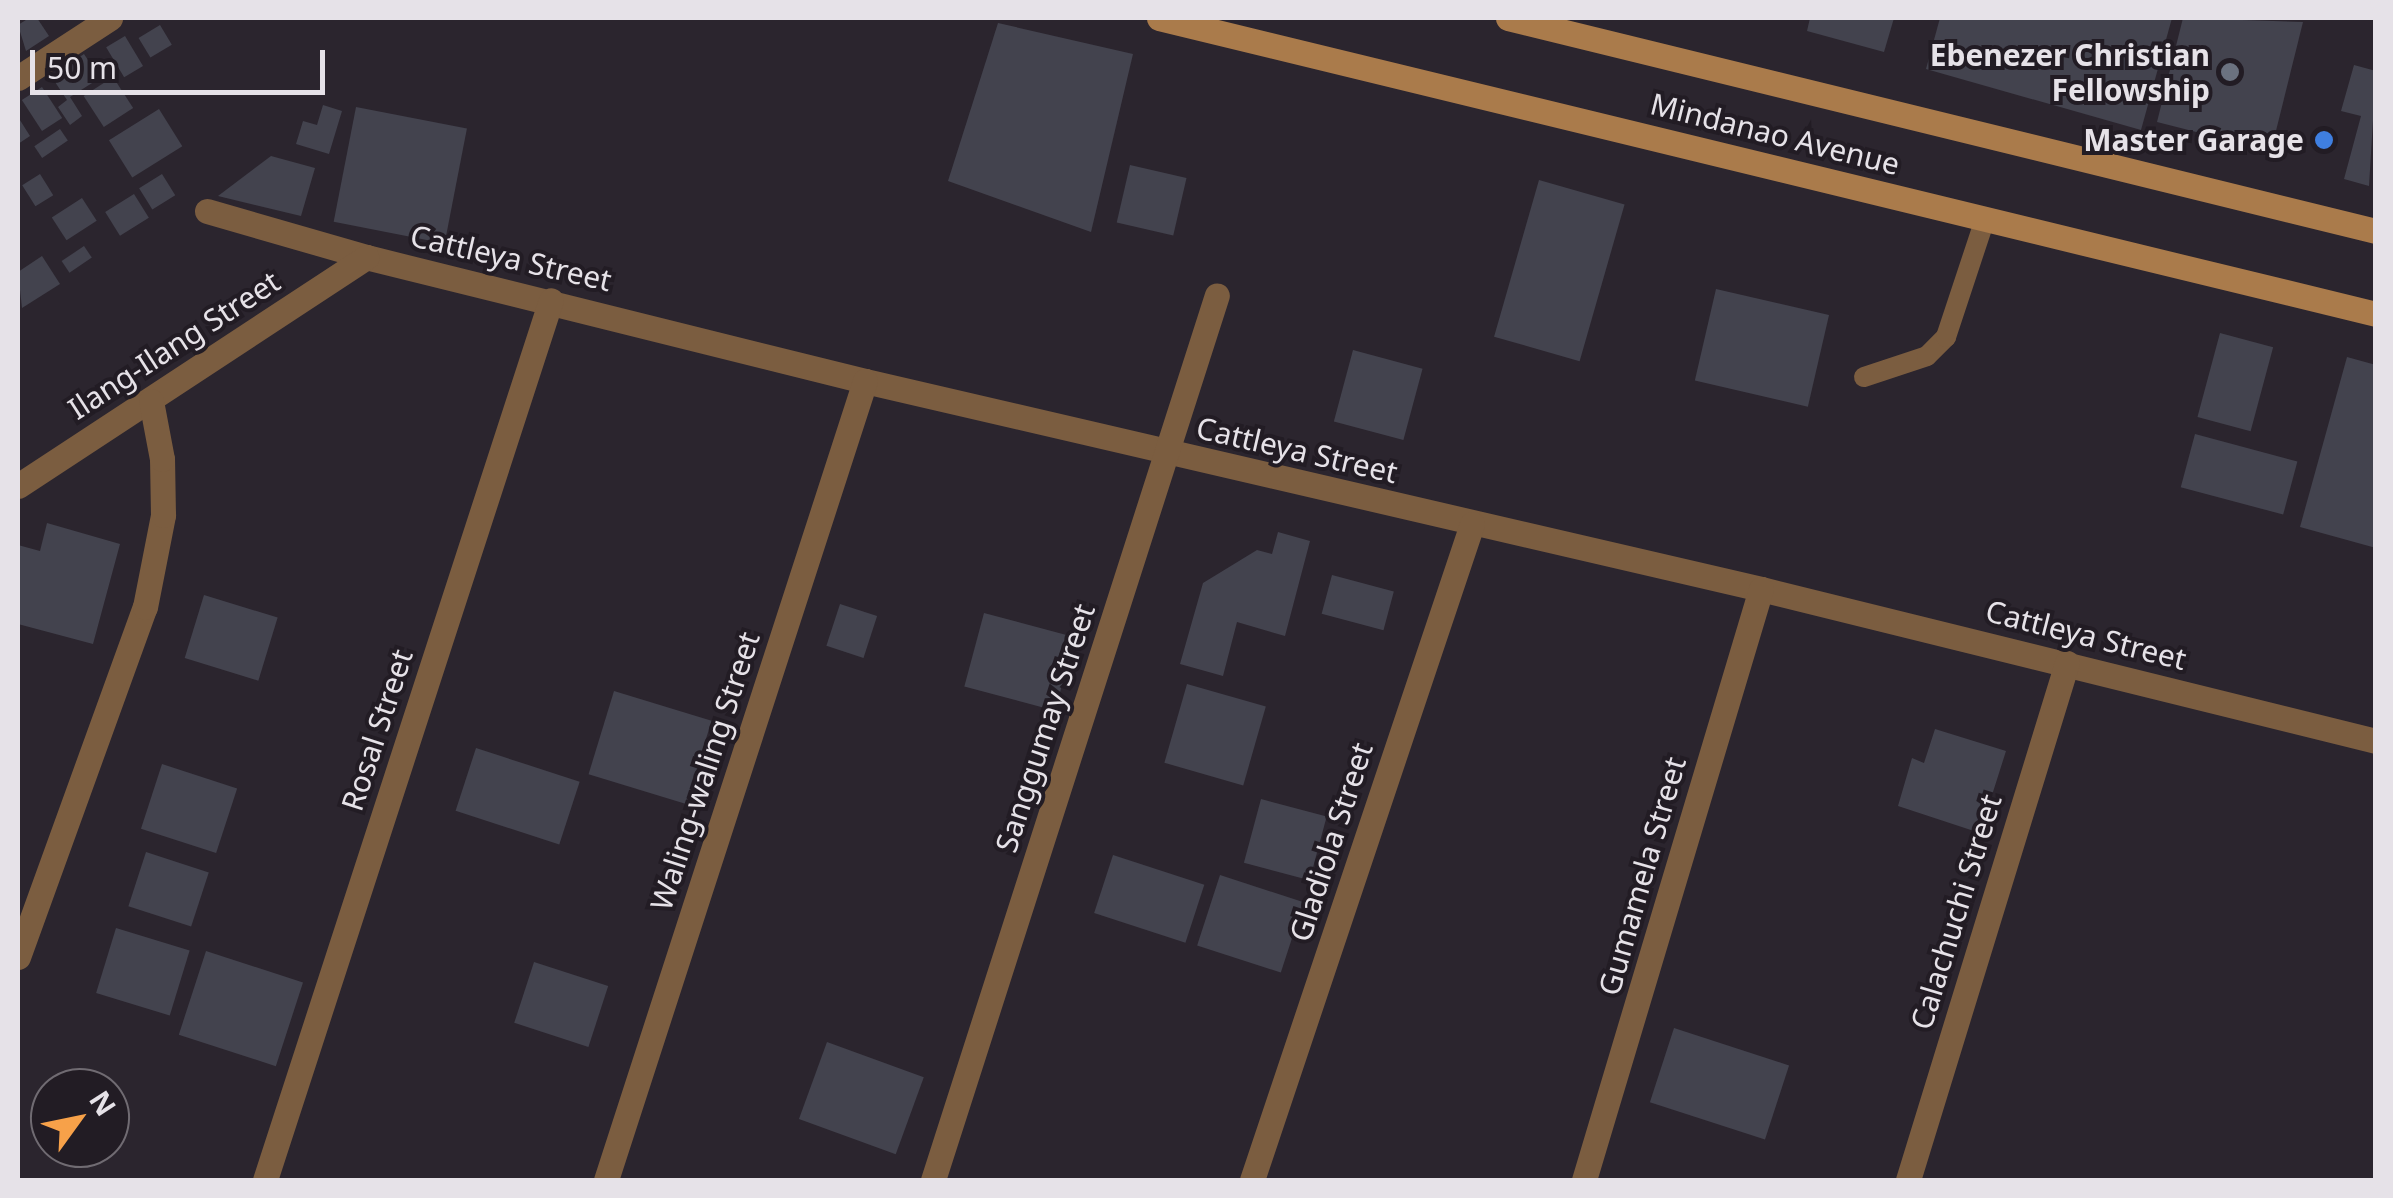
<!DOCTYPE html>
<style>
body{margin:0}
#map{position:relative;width:2393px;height:1198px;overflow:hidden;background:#2b252e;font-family:"Noto Sans",sans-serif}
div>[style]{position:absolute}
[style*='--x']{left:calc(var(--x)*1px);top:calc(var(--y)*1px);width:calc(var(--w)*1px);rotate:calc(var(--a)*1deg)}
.building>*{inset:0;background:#43434e;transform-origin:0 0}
.lane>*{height:20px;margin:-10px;padding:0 10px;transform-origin:10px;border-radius:10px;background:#7b5d40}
.street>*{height:25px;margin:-12.5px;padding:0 12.5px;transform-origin:12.5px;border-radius:12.5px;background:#7b5d40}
.secondary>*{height:25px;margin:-12.5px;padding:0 12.5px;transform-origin:12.5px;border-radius:12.5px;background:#aa7b4b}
.dots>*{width:28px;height:28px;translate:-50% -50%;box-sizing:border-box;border:5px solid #221c24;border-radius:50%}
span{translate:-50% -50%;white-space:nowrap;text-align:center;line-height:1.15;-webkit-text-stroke:8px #221c24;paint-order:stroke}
.poi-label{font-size:30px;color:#e6e2e8;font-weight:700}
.right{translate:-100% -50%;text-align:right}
.street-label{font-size:30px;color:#e6e2e8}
.frame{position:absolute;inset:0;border:20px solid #e6e2e8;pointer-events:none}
.north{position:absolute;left:30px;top:1068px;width:100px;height:100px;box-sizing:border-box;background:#221c24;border:2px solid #706b72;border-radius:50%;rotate:57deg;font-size:28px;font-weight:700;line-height:40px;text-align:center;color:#e6e2e8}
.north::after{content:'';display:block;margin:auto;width:35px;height:45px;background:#f7a149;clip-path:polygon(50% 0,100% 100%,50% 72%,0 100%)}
.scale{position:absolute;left:30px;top:50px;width:295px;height:45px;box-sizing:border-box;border:5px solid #e6e2e8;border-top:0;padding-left:12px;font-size:30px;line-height:35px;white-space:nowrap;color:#e6e2e8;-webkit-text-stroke:8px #221c24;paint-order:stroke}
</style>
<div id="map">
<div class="building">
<i style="clip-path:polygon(29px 18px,37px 18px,49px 36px,26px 51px,18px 25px)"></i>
<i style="clip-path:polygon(1810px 18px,1894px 18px,1884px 52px,1807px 31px)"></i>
<i style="clip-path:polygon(1940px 18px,2172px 18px,2141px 130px,1926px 69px)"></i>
<i style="clip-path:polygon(2183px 18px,2303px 22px,2271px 151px,2157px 122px)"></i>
<i style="clip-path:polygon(998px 23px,1133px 54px,1091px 232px,948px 181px)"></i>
<i style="left:160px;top:25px;width:23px;height:25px;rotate:59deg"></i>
<i style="left:125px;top:36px;width:35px;height:22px;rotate:59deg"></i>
<i style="clip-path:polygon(84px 54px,100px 78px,70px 97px,82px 116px,70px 125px,58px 107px,67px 100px,51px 76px)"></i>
<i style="clip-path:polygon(2354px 65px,2376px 71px,2369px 186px,2344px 179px,2361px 116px,2341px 111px)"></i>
<i style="left:113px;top:77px;width:37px;height:35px;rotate:57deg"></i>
<i style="left:42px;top:87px;width:37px;height:24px;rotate:57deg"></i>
<i style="clip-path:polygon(323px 105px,342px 111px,329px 154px,296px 144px,303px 121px,317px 125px)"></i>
<i style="left:356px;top:107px;width:113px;height:117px;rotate:11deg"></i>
<i style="left:159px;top:109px;width:44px;height:59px;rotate:58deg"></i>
<i style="clip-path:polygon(18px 117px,30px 136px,18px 144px)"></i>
<i style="left:60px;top:129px;width:14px;height:31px;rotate:56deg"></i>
<i style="clip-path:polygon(271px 156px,315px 168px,301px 216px,218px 196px)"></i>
<i style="left:1130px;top:165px;width:58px;height:59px;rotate:13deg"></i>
<i style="left:40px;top:174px;width:25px;height:21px;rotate:58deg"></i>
<i style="left:162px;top:174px;width:25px;height:27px;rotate:58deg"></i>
<i style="left:1539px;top:180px;width:89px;height:163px;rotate:16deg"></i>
<i style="left:134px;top:194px;width:28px;height:34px;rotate:58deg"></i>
<i style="left:82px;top:198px;width:27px;height:36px;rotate:57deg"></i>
<i style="left:84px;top:246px;width:14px;height:27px;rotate:56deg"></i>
<i style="clip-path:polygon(42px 256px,60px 284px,22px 308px,18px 272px)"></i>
<i style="left:1716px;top:289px;width:116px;height:94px;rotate:13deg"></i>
<i style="left:2220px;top:333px;width:55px;height:87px;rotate:15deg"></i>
<i style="left:1353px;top:350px;width:72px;height:74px;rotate:15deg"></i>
<i style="clip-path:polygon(2347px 357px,2376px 365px,2376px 548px,2300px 527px)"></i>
<i style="left:2195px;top:434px;width:106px;height:55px;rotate:15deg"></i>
<i style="clip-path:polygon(47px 523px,120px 544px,93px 644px,18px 624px,18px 545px,40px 551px)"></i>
<i style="clip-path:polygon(1278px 532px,1310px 541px,1285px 636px,1237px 622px,1223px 676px,1180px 664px,1203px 583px,1257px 550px,1272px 554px)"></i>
<i style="left:1332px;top:575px;width:64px;height:40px;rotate:15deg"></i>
<i style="left:204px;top:595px;width:77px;height:66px;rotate:17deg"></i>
<i style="left:840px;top:604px;width:39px;height:44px;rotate:18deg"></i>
<i style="left:984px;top:613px;width:94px;height:76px;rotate:15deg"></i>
<i style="left:1187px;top:684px;width:82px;height:82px;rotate:16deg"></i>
<i style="left:614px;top:691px;width:102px;height:87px;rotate:17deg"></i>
<i style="clip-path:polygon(1935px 729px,2006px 751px,1980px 833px,1898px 806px,1912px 758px,1924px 763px)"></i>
<i style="left:476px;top:748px;width:109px;height:66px;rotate:18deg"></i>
<i style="left:162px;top:764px;width:79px;height:68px;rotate:18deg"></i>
<i style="left:1261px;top:799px;width:68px;height:66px;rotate:15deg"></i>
<i style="left:146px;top:852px;width:66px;height:57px;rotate:18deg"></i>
<i style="left:1113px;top:855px;width:96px;height:61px;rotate:18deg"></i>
<i style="left:1220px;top:875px;width:88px;height:74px;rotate:18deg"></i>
<i style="left:116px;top:928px;width:77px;height:68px;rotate:17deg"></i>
<i style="left:206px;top:951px;width:102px;height:88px;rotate:18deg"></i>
<i style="left:534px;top:962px;width:78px;height:64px;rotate:18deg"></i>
<i style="left:1674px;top:1028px;width:121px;height:78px;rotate:18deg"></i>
<i style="left:827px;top:1042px;width:103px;height:82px;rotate:20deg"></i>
</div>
<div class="lane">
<i style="--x:1864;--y:377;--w:66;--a:-18.4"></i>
<i style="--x:1927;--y:356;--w:27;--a:-45"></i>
<i style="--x:1946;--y:337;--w:124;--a:-71.7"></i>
</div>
<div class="street">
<i style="--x:18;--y:78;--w:110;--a:-33.1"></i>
<i style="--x:207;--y:211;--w:166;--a:16.1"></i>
<i style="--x:366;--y:257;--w:514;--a:13.96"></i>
<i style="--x:865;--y:381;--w:920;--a:13.07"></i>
<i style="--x:1761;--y:589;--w:634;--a:13.88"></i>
<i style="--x:18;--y:486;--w:417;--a:-33.3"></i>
<i style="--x:18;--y:957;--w:372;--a:-70.1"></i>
<i style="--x:145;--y:607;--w:94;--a:-78.9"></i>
<i style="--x:163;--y:515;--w:56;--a:-91"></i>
<i style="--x:162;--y:459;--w:59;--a:-100.7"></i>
<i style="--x:265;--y:1180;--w:925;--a:-72"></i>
<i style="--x:606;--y:1180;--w:840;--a:-72.04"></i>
<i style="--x:933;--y:1180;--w:929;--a:-72.21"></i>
<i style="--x:1252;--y:1180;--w:692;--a:-71.46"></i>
<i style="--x:1584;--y:1180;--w:617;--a:-73.33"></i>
<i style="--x:1908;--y:1180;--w:541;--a:-72.91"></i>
</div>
<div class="secondary">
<i style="--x:1159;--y:18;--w:1252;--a:13.67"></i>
<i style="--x:1508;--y:18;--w:894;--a:13.79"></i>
</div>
<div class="dots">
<i style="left:2230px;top:72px;background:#6b7280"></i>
<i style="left:2324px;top:140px;background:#3f7fe0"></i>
</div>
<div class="poi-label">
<span class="right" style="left:2210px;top:72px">Ebenezer Christian<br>Fellowship</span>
<span class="right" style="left:2304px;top:140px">Master Garage</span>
</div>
<div class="street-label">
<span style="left:1775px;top:134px;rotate:14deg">Mindanao Avenue</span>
<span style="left:511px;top:258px;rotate:13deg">Cattleya Street</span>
<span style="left:174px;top:345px;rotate:-33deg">Ilang-Ilang Street</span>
<span style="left:1297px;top:450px;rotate:13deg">Cattleya Street</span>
<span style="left:2086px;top:635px;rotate:14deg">Cattleya Street</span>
<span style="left:1045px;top:728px;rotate:-72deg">Sanggumay Street</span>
<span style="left:377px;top:730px;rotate:-72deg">Rosal Street</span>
<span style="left:705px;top:771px;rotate:-72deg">Waling-waling Street</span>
<span style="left:1331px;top:842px;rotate:-72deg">Gladiola Street</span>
<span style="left:1642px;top:876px;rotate:-74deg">Gumamela Street</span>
<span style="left:1956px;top:912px;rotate:-73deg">Calachuchi Street</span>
</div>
<div class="frame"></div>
<div class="north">N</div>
<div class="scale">50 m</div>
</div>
